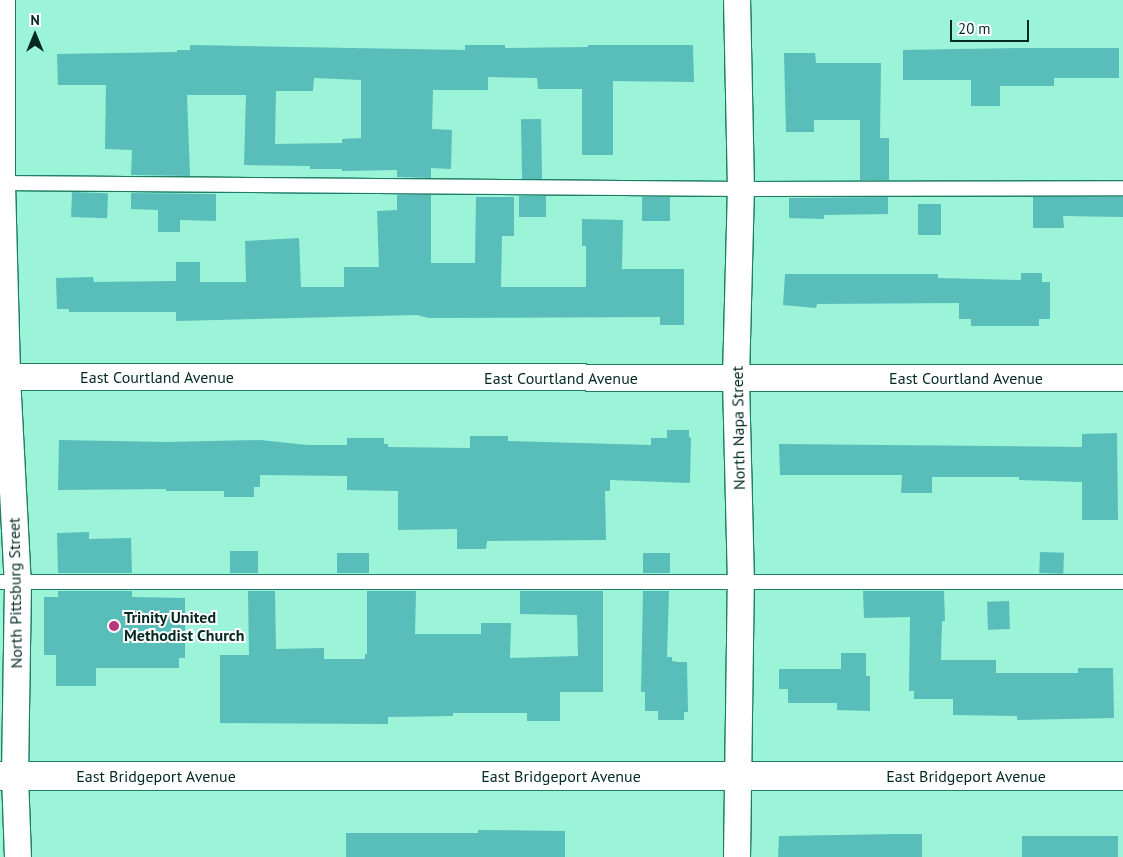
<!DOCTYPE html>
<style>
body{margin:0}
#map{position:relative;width:1123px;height:857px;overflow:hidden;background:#9bf3d8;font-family:"PT Sans",sans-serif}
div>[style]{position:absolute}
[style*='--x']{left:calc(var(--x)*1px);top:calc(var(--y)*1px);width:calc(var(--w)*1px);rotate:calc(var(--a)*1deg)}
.building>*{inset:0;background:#59bdb9;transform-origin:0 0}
.roads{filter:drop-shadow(1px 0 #1c7d65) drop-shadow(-1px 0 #1c7d65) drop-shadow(0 1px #1c7d65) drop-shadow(0 -1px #1c7d65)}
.lane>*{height:14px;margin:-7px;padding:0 7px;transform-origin:7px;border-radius:7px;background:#fff}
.street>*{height:26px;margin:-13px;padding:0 13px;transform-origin:13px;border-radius:13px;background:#fff}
.secondary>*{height:28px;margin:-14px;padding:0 14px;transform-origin:14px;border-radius:14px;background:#fff}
.dots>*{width:14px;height:14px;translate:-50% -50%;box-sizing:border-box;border:2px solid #fff;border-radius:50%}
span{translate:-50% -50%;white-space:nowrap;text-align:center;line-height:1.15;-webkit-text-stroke:4px #fff;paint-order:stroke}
.street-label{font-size:16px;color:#022a20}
.poi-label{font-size:16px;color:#022a20;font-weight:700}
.left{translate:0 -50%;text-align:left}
.north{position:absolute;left:10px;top:10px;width:50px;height:50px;-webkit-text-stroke:4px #fff;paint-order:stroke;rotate:0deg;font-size:14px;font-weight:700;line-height:20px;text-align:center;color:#022a20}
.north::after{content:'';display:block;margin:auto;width:18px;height:22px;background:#022a20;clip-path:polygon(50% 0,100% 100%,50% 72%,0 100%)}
.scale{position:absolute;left:950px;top:20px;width:79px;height:22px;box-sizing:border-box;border:2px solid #022a20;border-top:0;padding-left:6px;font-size:15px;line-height:18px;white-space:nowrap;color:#022a20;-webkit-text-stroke:4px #fff;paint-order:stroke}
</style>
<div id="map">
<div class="building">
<i style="clip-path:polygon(evenodd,190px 45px,465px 50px,465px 45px,505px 45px,505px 48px,588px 47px,588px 45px,693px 45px,694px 82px,613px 81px,613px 155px,582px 155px,582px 89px,538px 89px,537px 78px,488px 77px,488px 90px,433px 90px,432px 129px,452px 130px,451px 169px,431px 168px,431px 178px,397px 177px,397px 170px,342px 171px,342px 169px,310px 169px,310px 166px,244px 165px,246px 95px,187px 95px,190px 176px,131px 175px,132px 150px,105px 149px,106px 85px,58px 85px,57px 54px,177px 52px,177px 50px,190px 50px,190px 45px,314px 78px,361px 80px,361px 138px,342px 139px,342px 143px,275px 144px,276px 91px,313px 91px,314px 78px)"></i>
<i style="clip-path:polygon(1023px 48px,1119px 48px,1119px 78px,1054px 78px,1054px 86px,1000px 86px,1000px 106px,971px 106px,971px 80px,903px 80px,903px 50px)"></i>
<i style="clip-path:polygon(784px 53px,815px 53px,816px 63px,881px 63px,880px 138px,889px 138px,889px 180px,860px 180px,860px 120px,814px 120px,814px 132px,786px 132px)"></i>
<i style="left:541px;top:119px;width:60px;height:20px;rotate:89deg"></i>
<i style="left:72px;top:192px;width:36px;height:25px;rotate:2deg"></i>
<i style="clip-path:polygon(131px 193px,216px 194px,216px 221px,180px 220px,180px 232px,158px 232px,158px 210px,131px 209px)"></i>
<i style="clip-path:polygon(397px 195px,431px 195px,431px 263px,475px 263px,476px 197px,514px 197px,514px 236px,502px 236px,501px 287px,586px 287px,586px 246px,582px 246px,582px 219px,623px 220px,622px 269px,684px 269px,684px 325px,660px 325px,660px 317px,429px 318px,417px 315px,176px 321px,176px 312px,69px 312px,69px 309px,57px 309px,56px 278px,93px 277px,94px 282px,176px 281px,176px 262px,200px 262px,200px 282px,246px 282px,245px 241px,299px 238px,301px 287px,344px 287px,344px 267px,379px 267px,377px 211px,397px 210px)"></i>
<i style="left:519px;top:196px;width:27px;height:21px"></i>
<i style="left:642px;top:197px;width:28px;height:24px"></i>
<i style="clip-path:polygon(888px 197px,888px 214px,824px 215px,824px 219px,789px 218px,789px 198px)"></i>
<i style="clip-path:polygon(1033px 197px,1123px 197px,1123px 217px,1063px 216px,1064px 228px,1033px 228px)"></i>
<i style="left:941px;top:204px;width:31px;height:23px;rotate:90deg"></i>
<i style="clip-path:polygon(1021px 273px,1042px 273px,1042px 282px,1050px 282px,1050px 319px,1039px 319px,1039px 326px,971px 326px,971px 319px,959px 319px,959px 303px,817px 304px,816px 308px,783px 305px,785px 274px,938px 274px,938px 278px,1021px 280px)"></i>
<i style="clip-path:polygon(667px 430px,689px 430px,689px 437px,691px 438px,690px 483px,610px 480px,610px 491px,605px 491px,606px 540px,487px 541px,486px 549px,457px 549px,457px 529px,398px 530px,398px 491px,347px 490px,347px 476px,260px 475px,260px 487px,254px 487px,254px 497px,224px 497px,224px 491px,166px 491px,166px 489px,58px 490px,59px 440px,166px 442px,260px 440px,307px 445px,347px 445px,347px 438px,384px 438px,384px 444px,388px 444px,388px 447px,470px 448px,470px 436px,508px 436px,508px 441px,651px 445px,651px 438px,667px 438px)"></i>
<i style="clip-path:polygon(1117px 433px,1118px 520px,1082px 520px,1082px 482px,1019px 480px,1019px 477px,932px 477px,932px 493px,901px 493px,902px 475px,780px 475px,779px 444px,1082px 447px,1082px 434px)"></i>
<i style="clip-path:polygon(89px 532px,89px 539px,131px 538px,132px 573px,58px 573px,57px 533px)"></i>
<i style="left:230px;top:551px;width:28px;height:22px"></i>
<i style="left:1040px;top:552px;width:24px;height:21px;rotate:2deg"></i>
<i style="left:337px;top:553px;width:32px;height:20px"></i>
<i style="left:643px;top:553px;width:27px;height:20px"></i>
<i style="clip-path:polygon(58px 591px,132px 591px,132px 597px,185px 598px,185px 658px,179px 658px,179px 668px,96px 668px,96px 686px,56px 686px,56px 655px,44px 655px,44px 597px,58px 597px)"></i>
<i style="clip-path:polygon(248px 591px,275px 591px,276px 649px,324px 648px,324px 659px,365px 659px,365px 654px,367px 654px,367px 591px,416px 591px,415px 634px,481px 634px,481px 623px,511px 623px,510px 658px,578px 656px,577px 615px,520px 614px,520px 591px,603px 591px,603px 692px,560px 692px,560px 721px,527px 721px,527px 713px,453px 713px,453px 716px,388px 717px,388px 724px,220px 723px,220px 655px,249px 655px)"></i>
<i style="clip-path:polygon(643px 591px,669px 591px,667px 657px,672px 657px,672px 661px,678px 662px,687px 662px,688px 712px,684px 712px,684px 720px,658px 720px,658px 711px,645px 711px,645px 692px,641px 692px)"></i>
<i style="clip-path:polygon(863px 591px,944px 591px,945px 621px,942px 621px,941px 660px,996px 660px,996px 673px,1078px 673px,1078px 668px,1113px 668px,1114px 718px,1017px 720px,1017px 716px,953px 715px,953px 699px,914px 699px,914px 691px,909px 691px,910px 617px,864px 618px)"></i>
<i style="left:1009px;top:601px;width:28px;height:22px;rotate:88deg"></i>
<i style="clip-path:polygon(841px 653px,866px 653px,866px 676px,870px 676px,870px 711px,837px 710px,837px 703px,788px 703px,788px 689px,779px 689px,779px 669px,841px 669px)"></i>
<i style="clip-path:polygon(478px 830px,565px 831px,565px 857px,346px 857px,346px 833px,478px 833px)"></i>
<i style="clip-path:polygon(897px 834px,922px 834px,922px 857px,778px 857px,779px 836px)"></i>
<i style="left:1022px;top:836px;width:96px;height:21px"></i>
</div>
<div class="roads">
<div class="lane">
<i style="--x:0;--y:183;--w:741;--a:0.46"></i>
<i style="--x:741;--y:189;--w:382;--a:-0.1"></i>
<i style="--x:0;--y:582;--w:1123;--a:0"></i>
</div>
<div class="street">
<i style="--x:2;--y:0;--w:183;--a:90"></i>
<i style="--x:2;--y:183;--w:194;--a:88.5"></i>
<i style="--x:7;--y:377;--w:207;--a:87"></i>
<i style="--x:18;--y:584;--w:192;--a:90.9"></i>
<i style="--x:15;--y:776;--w:81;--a:87.9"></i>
<i style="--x:0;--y:377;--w:1123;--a:0.05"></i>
<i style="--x:737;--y:857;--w:273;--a:-89.2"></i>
<i style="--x:741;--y:584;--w:206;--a:-91.4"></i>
<i style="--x:736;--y:378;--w:189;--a:-88.5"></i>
<i style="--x:741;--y:189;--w:189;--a:-91.2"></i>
</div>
<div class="secondary">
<i style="--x:0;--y:776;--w:1123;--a:0"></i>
</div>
</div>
<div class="dots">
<i style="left:114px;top:626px;background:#b9367c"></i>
</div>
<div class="street-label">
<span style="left:157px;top:377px">East Courtland Avenue</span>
<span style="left:561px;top:378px">East Courtland Avenue</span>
<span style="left:966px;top:378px">East Courtland Avenue</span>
<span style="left:738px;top:428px;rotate:-91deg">North Napa Street</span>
<span style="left:15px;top:593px;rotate:-91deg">North Pittsburg Street</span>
<span style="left:156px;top:776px">East Bridgeport Avenue</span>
<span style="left:561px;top:776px">East Bridgeport Avenue</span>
<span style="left:966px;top:776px">East Bridgeport Avenue</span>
</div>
<div class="poi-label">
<span class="left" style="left:124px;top:626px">Trinity United<br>Methodist Church</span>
</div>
<div class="north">N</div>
<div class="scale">20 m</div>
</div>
